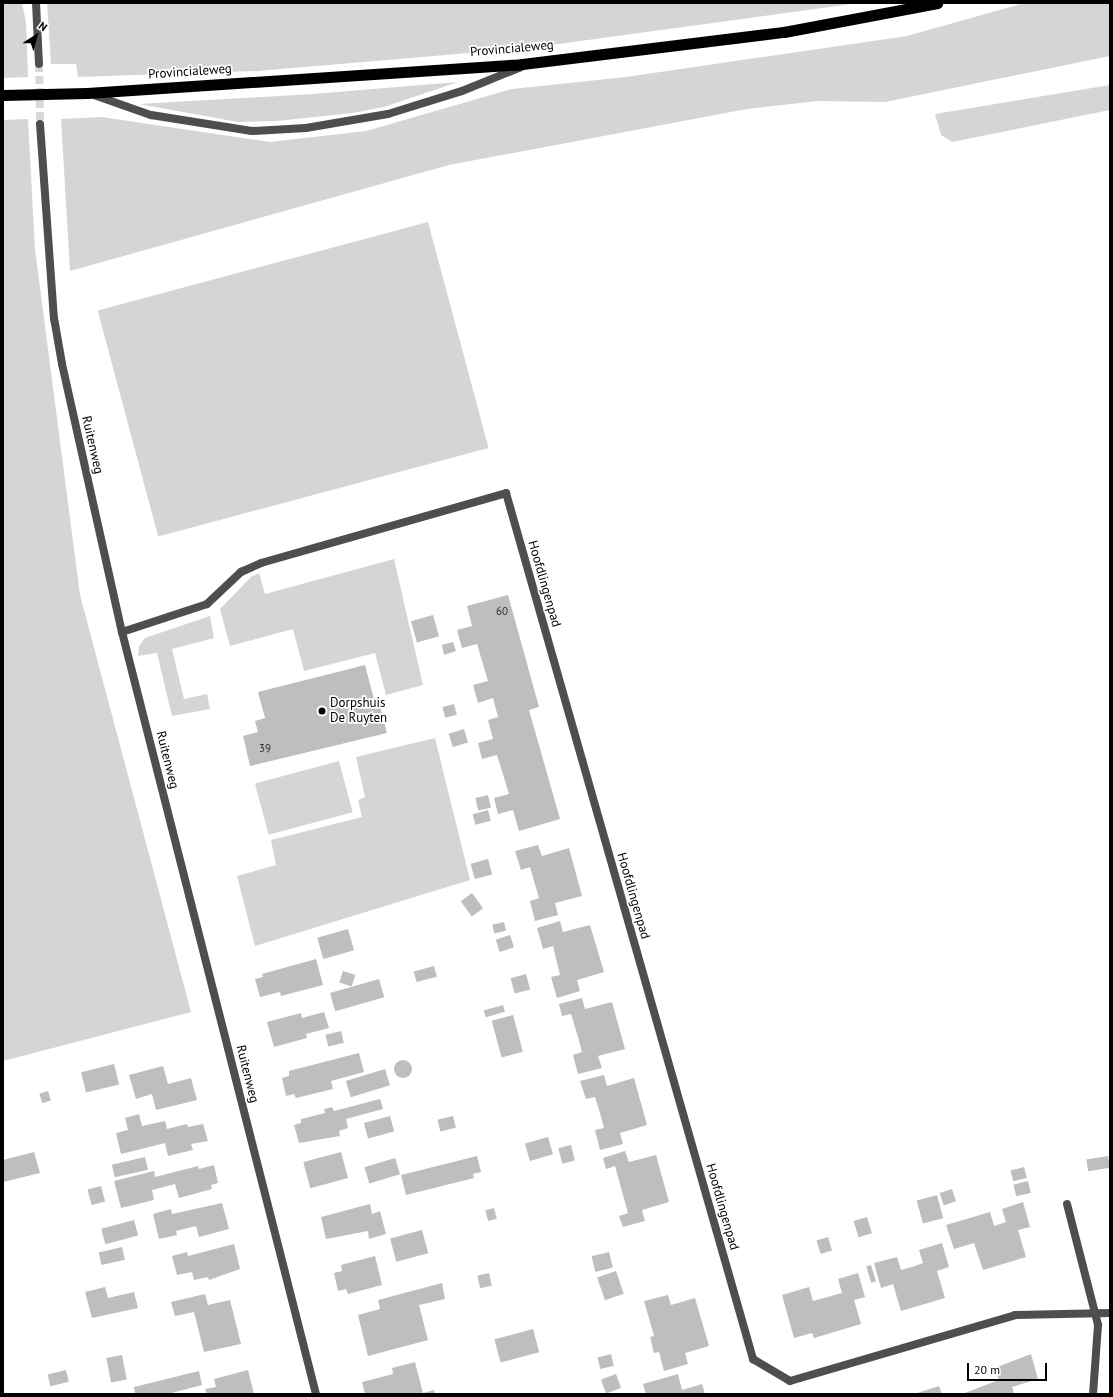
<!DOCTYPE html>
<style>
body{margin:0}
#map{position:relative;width:1113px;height:1397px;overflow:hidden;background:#fff;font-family:"PT Sans",sans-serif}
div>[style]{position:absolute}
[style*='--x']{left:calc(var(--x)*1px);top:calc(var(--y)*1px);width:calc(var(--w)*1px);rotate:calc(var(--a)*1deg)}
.green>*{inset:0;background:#d5d5d5;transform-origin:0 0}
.building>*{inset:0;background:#bebebe;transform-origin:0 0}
.round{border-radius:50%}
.minor-tunnel>*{height:8px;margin-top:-4px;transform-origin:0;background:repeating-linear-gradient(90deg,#d9d9d9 0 8px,transparent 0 12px)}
.service>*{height:8px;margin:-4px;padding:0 4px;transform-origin:4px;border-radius:4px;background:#4e4e4e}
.minor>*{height:8px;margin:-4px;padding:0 4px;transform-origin:4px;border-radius:4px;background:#4e4e4e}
.trunk>*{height:11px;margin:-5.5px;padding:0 5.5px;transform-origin:5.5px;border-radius:5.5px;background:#000}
.dots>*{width:11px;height:11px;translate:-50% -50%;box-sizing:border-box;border:2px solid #fff;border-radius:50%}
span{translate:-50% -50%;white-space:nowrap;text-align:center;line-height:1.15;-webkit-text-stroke:3.5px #fff;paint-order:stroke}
.number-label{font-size:11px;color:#303030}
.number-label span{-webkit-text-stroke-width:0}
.street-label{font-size:13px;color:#000}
.poi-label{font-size:13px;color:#000}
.left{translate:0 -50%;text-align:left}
.frame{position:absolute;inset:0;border:4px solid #000;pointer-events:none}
.north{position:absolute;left:16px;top:16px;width:40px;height:40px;-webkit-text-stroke:3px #fff;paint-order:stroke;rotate:36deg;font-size:11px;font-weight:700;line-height:16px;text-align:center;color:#000}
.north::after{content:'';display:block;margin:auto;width:14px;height:18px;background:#000;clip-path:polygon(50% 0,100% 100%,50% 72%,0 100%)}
.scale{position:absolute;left:967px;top:1363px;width:80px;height:18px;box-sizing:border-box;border:2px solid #000;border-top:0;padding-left:5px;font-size:12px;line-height:14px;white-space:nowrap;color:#000;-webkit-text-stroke:3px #fff;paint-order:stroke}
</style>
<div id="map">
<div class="green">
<i style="clip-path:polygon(3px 3px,22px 3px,26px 22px,28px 77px,3px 78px)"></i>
<i style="clip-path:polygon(47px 3px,859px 3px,529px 48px,258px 71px,78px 77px,76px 64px,51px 64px)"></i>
<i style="clip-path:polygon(1024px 3px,1110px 3px,1110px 56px,885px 102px,818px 101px,747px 109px,449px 165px,70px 271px,61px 119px,102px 117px,270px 142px,366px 131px,512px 89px,626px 77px,907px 36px)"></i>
<i style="clip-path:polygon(458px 82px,384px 107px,353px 113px,277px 121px,238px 122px,139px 104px,313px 94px)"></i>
<i style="clip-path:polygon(1110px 85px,1110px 110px,952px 142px,941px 135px,935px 114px)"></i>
<i style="clip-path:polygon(28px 119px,35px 249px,80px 595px,191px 1012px,3px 1061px,3px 120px)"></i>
<i style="left:428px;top:222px;width:234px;height:342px;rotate:75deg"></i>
<i style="clip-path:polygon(394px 559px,423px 685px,386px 695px,375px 653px,304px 671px,293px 629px,230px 646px,220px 609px,251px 577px,259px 573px,265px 594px)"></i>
<i style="clip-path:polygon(210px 616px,214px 638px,172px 649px,184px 699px,207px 694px,210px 709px,172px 716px,157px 653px,138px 656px,139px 646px,145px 638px)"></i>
<i style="clip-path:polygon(435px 738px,470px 880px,255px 946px,237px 876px,276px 865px,271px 840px,362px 817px,358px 800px,365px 797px,356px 757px)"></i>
<i style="left:339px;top:761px;width:53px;height:87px;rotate:75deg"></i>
</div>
<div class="building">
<i style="clip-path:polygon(508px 595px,539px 707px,529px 710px,560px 819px,519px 831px,513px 810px,498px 814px,494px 798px,509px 794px,497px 755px,482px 759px,478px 743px,493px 739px,488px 720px,498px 717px,493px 698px,478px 703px,473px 685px,488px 681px,477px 644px,462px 648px,457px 630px,472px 626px,467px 606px)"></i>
<i style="left:433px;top:615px;width:22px;height:23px;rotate:74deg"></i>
<i style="clip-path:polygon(453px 642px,456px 651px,444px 655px,442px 645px)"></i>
<i style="clip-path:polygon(365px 665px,375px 703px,379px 702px,387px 733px,250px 766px,243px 736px,258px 732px,255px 721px,265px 718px,258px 692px)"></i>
<i style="left:454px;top:704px;width:11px;height:12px;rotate:75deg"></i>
<i style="left:464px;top:729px;width:14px;height:16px;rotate:73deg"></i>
<i style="left:488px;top:795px;width:13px;height:13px;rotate:77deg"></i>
<i style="left:488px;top:810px;width:11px;height:16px;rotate:75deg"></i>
<i style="clip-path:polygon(538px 845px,542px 856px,569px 848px,582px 896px,555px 903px,558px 915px,535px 921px,530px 901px,539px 898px,530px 867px,521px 870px,515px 851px)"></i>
<i style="left:488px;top:859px;width:16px;height:18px;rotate:75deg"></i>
<i style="left:472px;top:893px;width:19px;height:14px;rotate:54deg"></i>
<i style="clip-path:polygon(560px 921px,563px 932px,590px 925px,604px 972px,577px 980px,580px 991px,557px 998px,551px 977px,560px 975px,553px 946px,543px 949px,537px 928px)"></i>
<i style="left:504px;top:922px;width:9px;height:12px;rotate:77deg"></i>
<i style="left:348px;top:929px;width:22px;height:32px;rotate:74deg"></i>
<i style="left:510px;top:935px;width:13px;height:15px;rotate:72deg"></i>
<i style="clip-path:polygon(316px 959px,323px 985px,281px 996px,280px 992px,260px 997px,255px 979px,263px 977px,262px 974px)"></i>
<i style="left:434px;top:966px;width:11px;height:21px;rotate:75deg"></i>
<i style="left:343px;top:971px;width:13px;height:12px;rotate:18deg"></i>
<i style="left:526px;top:974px;width:16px;height:16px;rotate:75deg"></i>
<i style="left:379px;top:979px;width:19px;height:51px;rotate:74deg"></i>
<i style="clip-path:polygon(582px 998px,585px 1009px,612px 1002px,625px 1049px,598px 1056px,602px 1068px,578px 1074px,573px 1055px,582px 1052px,578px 1037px,571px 1014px,562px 1016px,559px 1004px)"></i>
<i style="left:503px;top:1005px;width:7px;height:20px;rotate:74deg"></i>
<i style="clip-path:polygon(324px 1012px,329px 1028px,306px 1034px,307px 1038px,274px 1047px,267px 1022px,301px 1013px,302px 1018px)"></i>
<i style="left:513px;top:1015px;width:38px;height:22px;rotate:75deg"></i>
<i style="left:341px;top:1031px;width:12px;height:16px;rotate:76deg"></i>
<i style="clip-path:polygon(359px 1053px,364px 1072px,331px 1081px,333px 1089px,296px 1098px,294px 1094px,286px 1096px,282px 1078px,289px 1076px,289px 1071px)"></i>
<i class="round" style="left:394px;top:1060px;width:18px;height:18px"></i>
<i style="left:114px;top:1064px;width:21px;height:34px;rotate:76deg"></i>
<i style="clip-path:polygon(163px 1066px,168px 1084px,191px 1078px,197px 1100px,156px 1110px,152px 1094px,136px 1099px,129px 1075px)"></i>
<i style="left:385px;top:1069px;width:17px;height:41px;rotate:73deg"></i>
<i style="clip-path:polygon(604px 1075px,607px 1086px,634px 1078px,647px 1125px,620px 1133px,623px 1144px,600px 1150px,595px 1130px,604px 1128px,600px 1113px,595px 1097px,586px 1099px,580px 1081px)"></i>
<i style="left:48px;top:1091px;width:10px;height:9px;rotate:73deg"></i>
<i style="clip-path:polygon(380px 1099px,383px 1109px,346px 1119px,348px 1128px,339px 1131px,340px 1136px,299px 1143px,294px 1125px,301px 1123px,301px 1119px,325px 1113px,324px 1109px,332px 1107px,334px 1111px)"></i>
<i style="clip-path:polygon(139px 1114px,142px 1126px,165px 1121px,167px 1129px,187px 1124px,188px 1127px,203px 1124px,208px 1141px,191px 1144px,193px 1150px,168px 1156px,165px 1143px,121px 1154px,116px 1133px,128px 1130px,125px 1118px)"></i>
<i style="left:390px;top:1116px;width:16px;height:27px;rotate:75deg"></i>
<i style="left:453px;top:1116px;width:12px;height:16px;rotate:76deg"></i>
<i style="left:548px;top:1137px;width:18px;height:24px;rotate:74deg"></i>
<i style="left:571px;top:1145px;width:16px;height:13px;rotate:76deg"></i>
<i style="clip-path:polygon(625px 1151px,629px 1162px,656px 1155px,669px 1202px,642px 1210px,645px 1221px,623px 1227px,619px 1216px,628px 1213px,615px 1166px,606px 1169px,603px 1158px)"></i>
<i style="clip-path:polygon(34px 1152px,40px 1173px,3px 1182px,3px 1160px)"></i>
<i style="left:341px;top:1152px;width:27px;height:39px;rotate:75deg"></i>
<i style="clip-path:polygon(477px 1156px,481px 1172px,473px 1174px,474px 1178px,406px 1195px,401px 1175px)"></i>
<i style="left:1108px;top:1156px;width:12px;height:22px;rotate:81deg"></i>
<i style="left:145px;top:1157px;width:13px;height:34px;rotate:77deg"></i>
<i style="left:395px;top:1158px;width:17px;height:32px;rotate:73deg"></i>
<i style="clip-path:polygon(214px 1165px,218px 1183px,211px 1185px,212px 1189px,179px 1198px,175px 1184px,152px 1190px,154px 1200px,121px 1208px,114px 1181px,154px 1171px,155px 1177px,198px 1166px,199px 1169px)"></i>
<i style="left:1024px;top:1167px;width:11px;height:14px;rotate:75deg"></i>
<i style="left:1028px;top:1181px;width:12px;height:15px;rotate:76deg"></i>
<i style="left:101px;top:1186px;width:16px;height:14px;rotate:75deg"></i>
<i style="left:952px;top:1189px;width:13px;height:13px;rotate:72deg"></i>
<i style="left:937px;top:1195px;width:24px;height:21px;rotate:75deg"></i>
<i style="clip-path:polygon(1023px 1202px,1030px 1227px,1018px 1230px,1026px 1257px,983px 1270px,974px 1243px,954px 1249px,946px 1225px,990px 1212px,994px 1226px,1006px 1222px,1002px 1209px)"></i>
<i style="clip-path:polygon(222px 1203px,229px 1229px,199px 1237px,196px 1226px,176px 1231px,177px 1235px,159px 1239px,153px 1214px,171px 1209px,172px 1214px)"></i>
<i style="clip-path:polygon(370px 1204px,372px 1214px,380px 1211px,386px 1234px,369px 1239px,368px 1231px,326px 1239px,321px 1217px)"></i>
<i style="left:494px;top:1208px;width:11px;height:9px;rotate:75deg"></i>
<i style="left:867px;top:1217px;width:17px;height:14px;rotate:73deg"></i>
<i style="left:134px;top:1220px;width:16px;height:34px;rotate:75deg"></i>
<i style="left:422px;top:1230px;width:24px;height:33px;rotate:75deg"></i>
<i style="left:828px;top:1237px;width:14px;height:12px;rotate:73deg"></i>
<i style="clip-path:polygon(942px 1243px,949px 1267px,937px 1271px,945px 1298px,901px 1311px,893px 1284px,881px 1288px,874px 1263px,897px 1257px,901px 1270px,912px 1267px,923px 1263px,919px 1250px)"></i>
<i style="clip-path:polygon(234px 1244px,240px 1269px,209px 1280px,208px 1277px,194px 1280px,192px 1272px,177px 1275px,172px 1256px,187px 1252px,188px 1256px)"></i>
<i style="left:122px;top:1247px;width:13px;height:24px;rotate:77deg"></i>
<i style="left:609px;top:1252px;width:16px;height:18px;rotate:76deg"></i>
<i style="clip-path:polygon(375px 1256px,382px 1285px,348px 1294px,346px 1289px,338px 1291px,334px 1273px,342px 1271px,341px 1265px)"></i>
<i style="left:871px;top:1265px;width:17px;height:5px;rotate:73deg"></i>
<i style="left:616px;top:1271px;width:24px;height:20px;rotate:71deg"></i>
<i style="left:489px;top:1273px;width:13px;height:12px;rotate:77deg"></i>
<i style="clip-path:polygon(858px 1273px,865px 1297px,854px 1300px,861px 1324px,814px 1338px,812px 1333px,794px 1338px,782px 1295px,809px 1287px,813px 1301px,842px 1293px,838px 1279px)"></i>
<i style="clip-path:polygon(442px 1283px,445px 1299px,419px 1305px,428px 1340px,368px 1356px,358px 1315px,380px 1309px,378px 1300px)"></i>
<i style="clip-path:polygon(105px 1287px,108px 1298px,134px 1292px,138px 1308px,92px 1318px,85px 1292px)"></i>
<i style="clip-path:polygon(205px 1294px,208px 1305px,230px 1300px,241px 1344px,204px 1352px,194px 1312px,175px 1316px,171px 1302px)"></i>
<i style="clip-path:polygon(668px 1295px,671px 1305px,695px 1298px,709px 1346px,685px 1353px,688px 1364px,664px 1371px,659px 1352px,654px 1353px,650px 1337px,654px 1336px,644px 1301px)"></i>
<i style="left:533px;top:1329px;width:24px;height:40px;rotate:75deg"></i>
<i style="left:611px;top:1354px;width:12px;height:14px;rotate:76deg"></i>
<i style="clip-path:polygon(1031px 1354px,1038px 1379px,1012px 1387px,1014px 1394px,962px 1394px,999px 1380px,995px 1368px)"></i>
<i style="left:122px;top:1355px;width:25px;height:16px;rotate:79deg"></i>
<i style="clip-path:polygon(415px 1362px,423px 1393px,434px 1390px,435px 1394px,365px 1394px,362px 1382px,393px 1374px,392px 1368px)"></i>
<i style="left:66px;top:1370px;width:12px;height:19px;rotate:76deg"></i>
<i style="clip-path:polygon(248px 1370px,254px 1394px,207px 1394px,205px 1389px,216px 1387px,214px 1379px)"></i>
<i style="clip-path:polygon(199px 1371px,202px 1385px,168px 1394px,135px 1394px,134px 1387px)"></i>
<i style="left:616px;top:1374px;width:15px;height:16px;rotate:70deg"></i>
<i style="clip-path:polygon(678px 1374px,682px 1390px,702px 1384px,705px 1394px,646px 1394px,643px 1384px)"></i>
<i style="clip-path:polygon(939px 1386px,942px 1394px,914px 1394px)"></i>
</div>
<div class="minor-tunnel">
<i style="--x:39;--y:64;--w:60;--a:89"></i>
</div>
<div class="service">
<i style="--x:91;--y:94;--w:64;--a:19.3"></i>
<i style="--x:151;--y:115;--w:102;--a:9"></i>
<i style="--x:252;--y:131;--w:54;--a:-3.2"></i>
<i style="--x:306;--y:128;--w:83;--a:-9.7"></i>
<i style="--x:388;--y:114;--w:77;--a:-17.3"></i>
<i style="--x:462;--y:91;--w:64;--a:-22.1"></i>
</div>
<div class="minor">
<i style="--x:36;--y:3;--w:61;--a:87.2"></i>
<i style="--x:40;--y:124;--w:195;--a:85.9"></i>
<i style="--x:54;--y:318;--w:47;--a:80.1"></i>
<i style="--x:62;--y:364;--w:275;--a:77.4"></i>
<i style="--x:122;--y:632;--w:786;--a:75.72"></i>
<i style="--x:122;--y:632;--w:89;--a:-18.2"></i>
<i style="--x:207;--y:604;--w:47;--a:-43.3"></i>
<i style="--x:241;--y:572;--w:22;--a:-24"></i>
<i style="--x:261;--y:563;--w:255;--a:-15.9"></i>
<i style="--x:506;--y:493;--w:901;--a:74.08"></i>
<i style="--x:753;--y:1359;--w:43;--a:30.7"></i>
<i style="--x:790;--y:1381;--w:234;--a:-16.3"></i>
<i style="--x:1015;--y:1315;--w:95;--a:-1.2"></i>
<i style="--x:1067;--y:1204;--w:125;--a:75.6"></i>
<i style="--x:1098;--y:1325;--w:69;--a:94.1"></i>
</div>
<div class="trunk">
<i style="--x:3;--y:95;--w:84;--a:-1.4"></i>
<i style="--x:87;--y:93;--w:428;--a:-3.8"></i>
<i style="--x:514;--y:65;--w:272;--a:-7"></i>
<i style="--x:784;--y:32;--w:156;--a:-10.7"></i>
</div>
<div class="dots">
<i style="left:322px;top:711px;background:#000"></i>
</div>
<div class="number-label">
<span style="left:502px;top:611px">60</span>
<span style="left:265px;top:748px">39</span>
</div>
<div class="street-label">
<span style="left:512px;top:49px;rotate:-5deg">Provincialeweg</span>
<span style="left:190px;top:72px;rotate:-4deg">Provincialeweg</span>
<span style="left:92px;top:445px;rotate:77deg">Ruitenweg</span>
<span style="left:544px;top:584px;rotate:74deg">Hoofdlingenpad</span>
<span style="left:167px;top:760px;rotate:76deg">Ruitenweg</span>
<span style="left:633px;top:896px;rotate:74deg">Hoofdlingenpad</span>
<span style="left:247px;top:1074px;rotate:76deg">Ruitenweg</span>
<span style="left:722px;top:1207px;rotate:74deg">Hoofdlingenpad</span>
</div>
<div class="poi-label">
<span class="left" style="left:330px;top:711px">Dorpshuis<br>De Ruyten</span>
</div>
<div class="frame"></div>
<div class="north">N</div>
<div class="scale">20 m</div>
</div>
